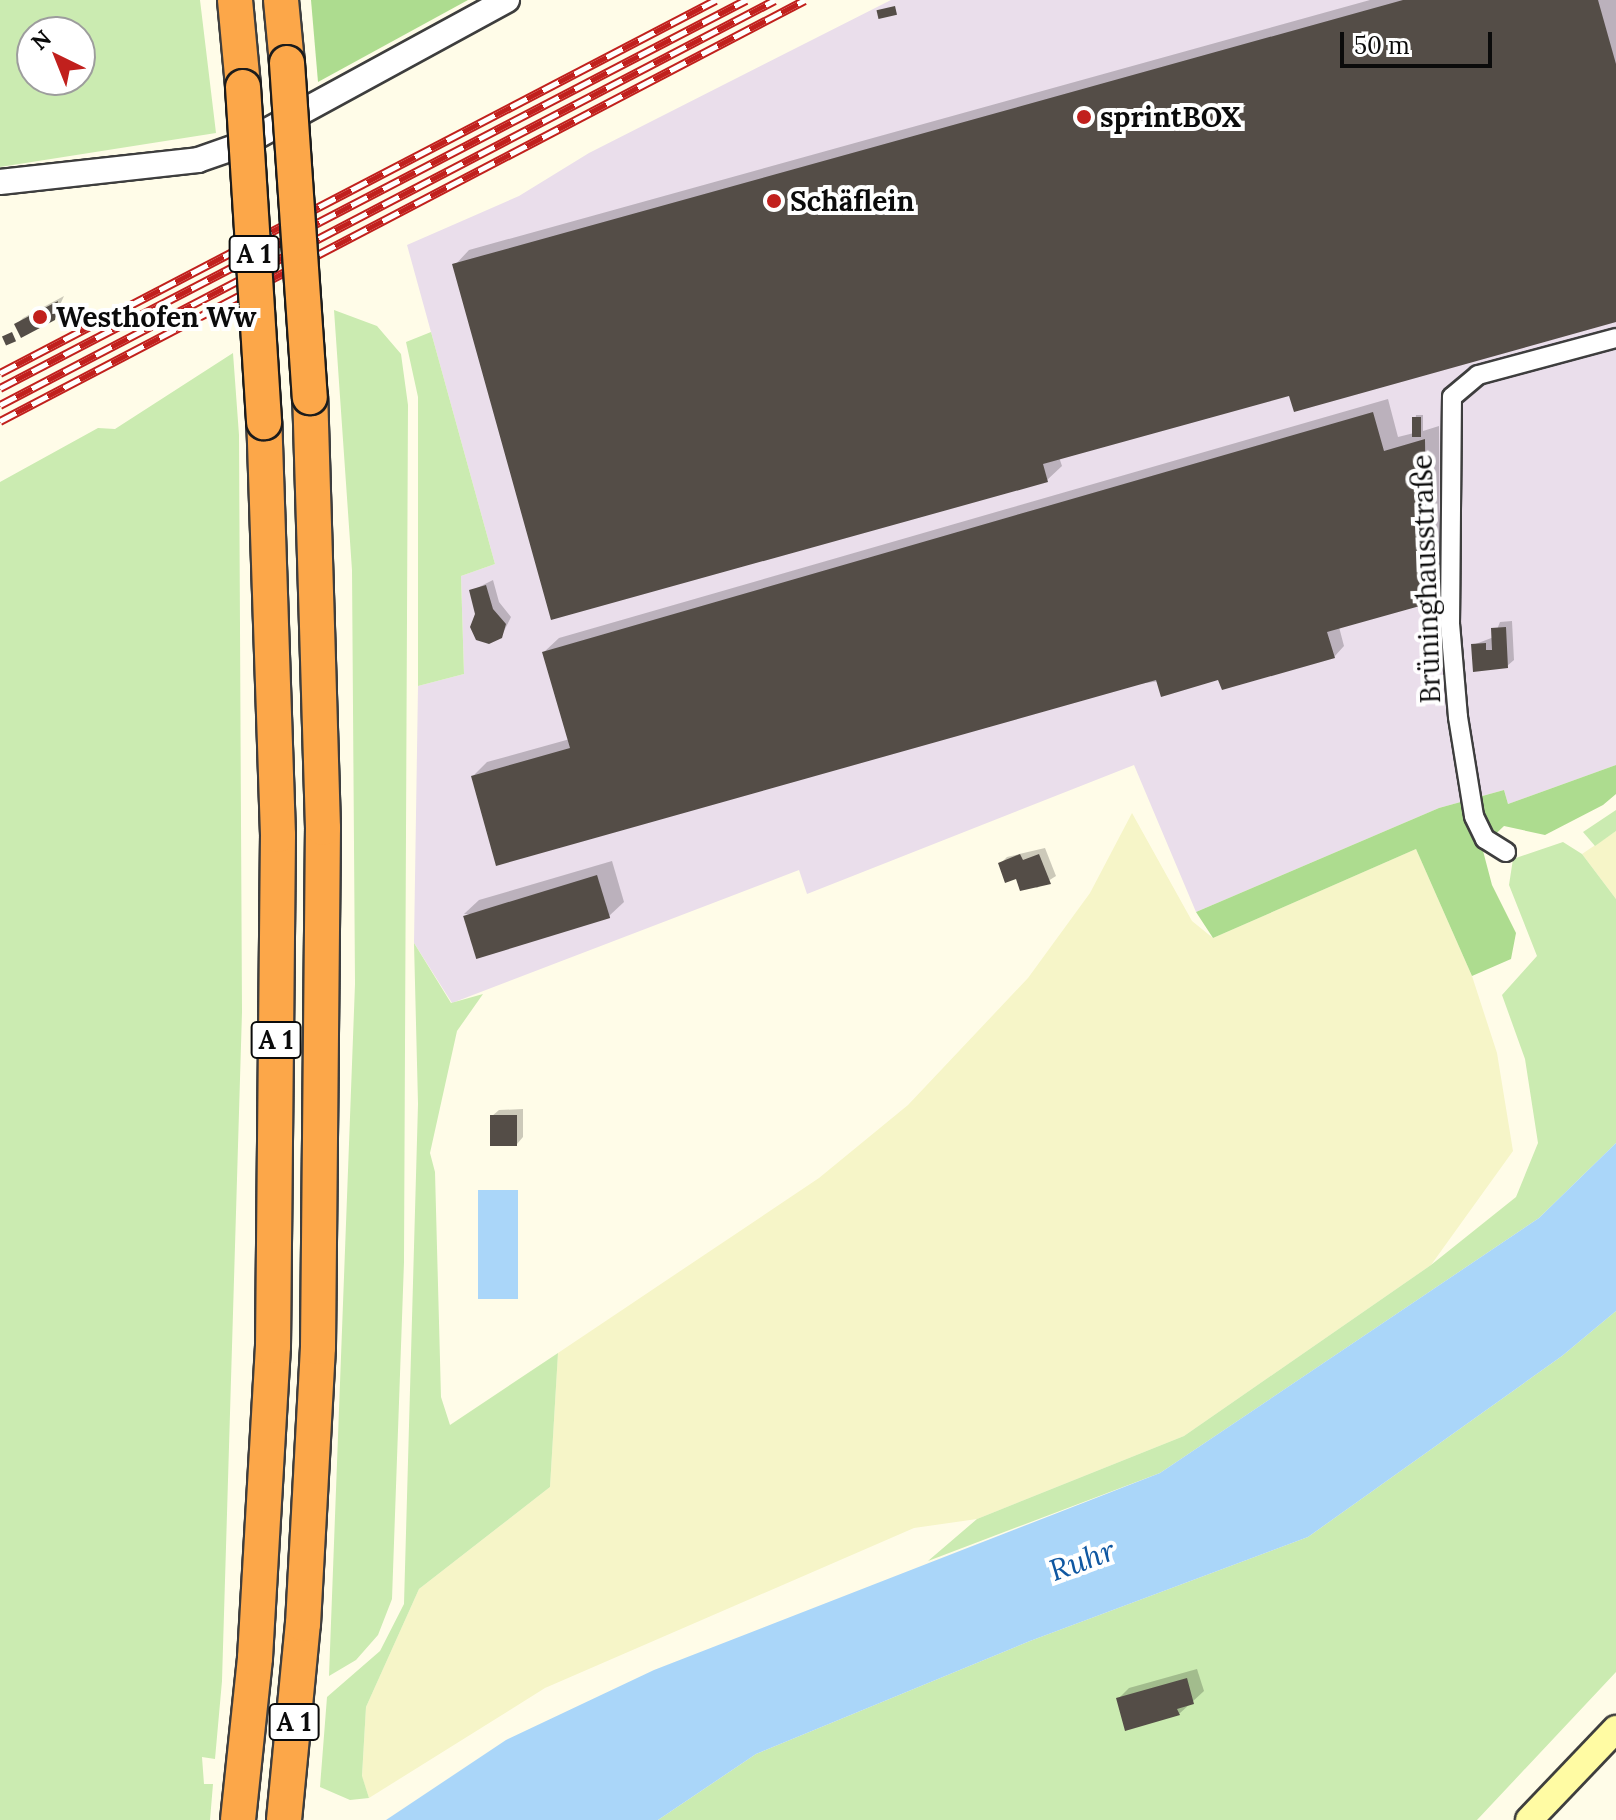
<!DOCTYPE html>
<meta charset="utf-8">
<style>
body{margin:0}
#map{position:relative;width:1616px;height:1820px;overflow:hidden;background:#fffce8;font-family:Lora,serif}
div>[style]{position:absolute}
[style*='--x']{left:calc(var(--x)*1px);top:calc(var(--y)*1px);width:calc(var(--w)*1px);rotate:calc(var(--a)*1deg)}
.industrial>*{inset:0;background:#eadeeb}
.farmland>*{inset:0;background:#f6f5c8}
.green>*{inset:0;background:#cbebb1}
.forest>*{inset:0;background:#addc8f}
.water>*{inset:0;background:#aad6f9;transform-origin:0 0}
.shadow>*{inset:0;background:#0003}
.building>*{inset:0;background:#544d47;transform-origin:0 0}
.roads{filter:drop-shadow(2px 0 #3e3e3e) drop-shadow(-2px 0 #3e3e3e) drop-shadow(0 2px #3e3e3e) drop-shadow(0 -2px #3e3e3e)}
.minor>*{height:18px;margin:-9px;padding:0 9px;transform-origin:9px;border-radius:9px;background:#fff}
.tertiary>*{height:24px;margin:-12px;padding:0 12px;transform-origin:12px;border-radius:12px;background:#fff}
.secondary>*{height:26px;margin:-13px;padding:0 13px;transform-origin:13px;border-radius:13px;background:#fffba3}
.motorway>*{height:34px;margin:-17px;padding:0 17px;transform-origin:17px;border-radius:17px;background:#fca749}
.rail>*{height:9px;margin-top:-4.5px;transform-origin:0;background:repeating-linear-gradient(90deg,#fff 0 18px,#c1201d 0 36px);box-sizing:border-box;border-block:2px solid #c1201d}
.bridges{filter:drop-shadow(2px 0 #1c1c1c) drop-shadow(-2px 0 #1c1c1c) drop-shadow(0 2px #1c1c1c) drop-shadow(0 -2px #1c1c1c)}
.motorway-bridge>*{height:34px;margin:-17px;padding:0 17px;transform-origin:17px;border-radius:17px;background:#fca749}
.dots>*{width:22px;height:22px;translate:-50% -50%;box-sizing:border-box;border:4px solid #fff;border-radius:50%}
span{translate:-50% -50%;white-space:nowrap;text-align:center;line-height:1.15;-webkit-text-stroke:8px #fff;paint-order:stroke}
.shield-label span{padding:2px 6px;background:#fff;border:2px solid;border-radius:6px;-webkit-text-stroke-width:0}
.shield-label{font-size:26px;color:#0b0b0b;font-weight:700}
.poi-label{font-size:28px;color:#0b0b0b;font-weight:700}
.left{translate:0 -50%;text-align:left}
.street-label{font-size:28px;color:#0b0b0b}
.water-label{font-size:30px;color:#0f57a1;font-style:italic}
.north{position:absolute;left:16px;top:16px;width:80px;height:80px;box-sizing:border-box;background:#fff;border:2px solid #9d9d9d;border-radius:50%;rotate:317deg;font-size:22px;font-weight:700;line-height:32px;text-align:center;color:#0b0b0b}
.north::after{content:'';display:block;margin:auto;width:28px;height:36px;background:#c1201d;clip-path:polygon(50% 0,100% 100%,50% 72%,0 100%)}
.scale{position:absolute;left:1340px;top:32px;width:152px;height:36px;box-sizing:border-box;border:4px solid #0b0b0b;border-top:0;padding-left:10px;font-size:24px;line-height:28px;white-space:nowrap;color:#0b0b0b;-webkit-text-stroke:6px #fff;paint-order:stroke}
</style>
<div id="map">
<div class="industrial">
<i style="clip-path:polygon(891px 0,1616px 0,1616px 765px,1508px 804px,1504px 790px,1439px 808px,1196px 912px,1134px 765px,807px 894px,799px 870px,452px 1003px,414px 943px,418px 686px,464px 674px,461px 576px,495px 564px,407px 245px,519px 196px,589px 153px)"></i>
</div>
<div class="farmland">
<i style="clip-path:polygon(1132px 813px,1192px 921px,1213px 938px,1416px 849px,1472px 976px,1497px 1053px,1513px 1151px,1431px 1265px,1184px 1436px,977px 1519px,914px 1528px,545px 1688px,369px 1798px,362px 1777px,366px 1707px,419px 1589px,550px 1487px,558px 1353px,819px 1178px,908px 1105px,1028px 978px,1090px 893px)"></i>
<i style="clip-path:polygon(1616px 831px,1616px 899px,1582px 854px)"></i>
</div>
<div class="green">
<i style="clip-path:polygon(evenodd,0 0,200px 0,216px 133px,0 167px,0 0,32px 32px,80px 32px,80px 80px,32px 80px,32px 32px)"></i>
<i style="clip-path:polygon(334px 310px,377px 326px,401px 354px,408px 405px,404px 1262px,392px 1599px,378px 1635px,356px 1660px,329px 1676px,355px 984px,352px 570px)"></i>
<i style="clip-path:polygon(431px 332px,495px 564px,461px 576px,464px 674px,418px 686px,418px 397px,406px 342px)"></i>
<i style="clip-path:polygon(233px 353px,239px 435px,242px 1012px,222px 1681px,215px 1759px,202px 1757px,204px 1784px,213px 1784px,210px 1820px,0 1820px,0 482px,98px 428px,115px 429px)"></i>
<i style="clip-path:polygon(1616px 810px,1616px 831px,1595px 846px,1583px 832px)"></i>
<i style="clip-path:polygon(1563px 842px,1582px 854px,1616px 899px,1616px 1143px,1539px 1218px,1160px 1473px,928px 1561px,977px 1519px,1184px 1436px,1431px 1265px,1516px 1197px,1538px 1143px,1525px 1059px,1502px 995px,1537px 956px,1509px 885px,1513px 859px)"></i>
<i style="clip-path:polygon(414px 943px,451px 1003px,483px 994px,457px 1031px,430px 1153px,435px 1172px,441px 1397px,450px 1425px,558px 1353px,550px 1487px,419px 1589px,366px 1707px,362px 1776px,369px 1798px,350px 1800px,320px 1787px,327px 1697px,380px 1651px,404px 1604px,418px 1104px)"></i>
<i style="clip-path:polygon(1616px 1311px,1616px 1672px,1477px 1820px,658px 1820px,756px 1754px,1030px 1641px,1308px 1537px,1562px 1356px)"></i>
</div>
<div class="forest">
<i style="clip-path:polygon(311px 0,468px 0,318px 82px)"></i>
<i style="clip-path:polygon(1616px 765px,1616px 794px,1603px 805px,1545px 835px,1504px 826px,1482px 847px,1492px 885px,1516px 933px,1511px 959px,1472px 976px,1416px 849px,1213px 938px,1196px 912px,1439px 808px,1504px 790px,1508px 804px)"></i>
</div>
<div class="water">
<i style="clip-path:polygon(1616px 1143px,1616px 1311px,1562px 1356px,1308px 1537px,1030px 1641px,756px 1754px,658px 1820px,386px 1820px,506px 1740px,654px 1670px,1160px 1473px,1539px 1218px)"></i>
<i style="left:478px;top:1190px;width:40px;height:109px"></i>
</div>
<div class="shadow">
<i style="clip-path:polygon(1370px 0,1616px 0,1616px 320px,1291px 393px,1059px 457px,1062px 466px,1047px 480px,455px 265px,469px 250px)"></i>
<i style="clip-path:polygon(64px 296px,54px 318px,17px 324px,23px 318px)"></i>
<i style="clip-path:polygon(1388px 399px,1398px 437px,1414px 433px,1416px 415px,1423px 415px,1423px 431px,1439px 426px,1440px 587px,1426px 602px,1339px 627px,1344px 646px,1334px 657px,473px 776px,487px 762px,570px 739px,544px 652px,559px 638px)"></i>
<i style="clip-path:polygon(493px 580px,499px 602px,511px 617px,503px 633px,471px 591px)"></i>
<i style="clip-path:polygon(1512px 621px,1514px 660px,1507px 666px,1473px 645px,1494px 637px,1500px 622px)"></i>
<i style="clip-path:polygon(1045px 848px,1056px 876px,1037px 888px,1000px 864px,1007px 857px)"></i>
<i style="clip-path:polygon(612px 861px,624px 902px,609px 916px,464px 914px,479px 900px)"></i>
<i style="clip-path:polygon(523px 1109px,523px 1137px,517px 1144px,492px 1116px,499px 1110px)"></i>
<i style="clip-path:polygon(1197px 1669px,1204px 1691px,1179px 1714px,1118px 1699px,1129px 1688px)"></i>
</div>
<div class="building">
<i style="clip-path:polygon(1403px 0,1598px 0,1616px 64px,1616px 322px,1294px 412px,1289px 396px,1043px 464px,1048px 482px,551px 620px,452px 264px)"></i>
<i style="left:895px;top:6px;width:9px;height:19px;rotate:77deg"></i>
<i style="clip-path:polygon(58px 301px,55px 320px,21px 338px,14px 324px)"></i>
<i style="left:12px;top:332px;width:10px;height:11px;rotate:66deg"></i>
<i style="clip-path:polygon(1373px 412px,1384px 451px,1425px 439px,1427px 604px,1327px 632px,1335px 658px,1222px 690px,1218px 680px,1161px 697px,1156px 680px,496px 866px,471px 776px,570px 748px,542px 652px)"></i>
<i style="left:1412px;top:417px;width:9px;height:20px"></i>
<i style="clip-path:polygon(486px 585px,493px 609px,506px 624px,502px 638px,489px 644px,476px 640px,470px 627px,475px 614px,469px 590px)"></i>
<i style="clip-path:polygon(1506px 627px,1508px 668px,1473px 672px,1471px 644px,1486px 643px,1486px 650px,1492px 650px,1491px 628px)"></i>
<i style="clip-path:polygon(1020px 854px,1023px 860px,1039px 854px,1051px 884px,1020px 891px,1016px 879px,1005px 883px,998px 863px)"></i>
<i style="left:597px;top:875px;width:45px;height:140px;rotate:73deg"></i>
<i style="left:517px;top:1115px;width:31px;height:27px;rotate:90deg"></i>
<i style="clip-path:polygon(1187px 1678px,1194px 1704px,1177px 1709px,1180px 1715px,1125px 1731px,1116px 1698px)"></i>
</div>
<div class="roads">
<div class="minor">
<i style="--x:1506;--y:852;--w:25;--a:-148"></i>
<i style="--x:1485;--y:839;--w:25;--a:-116"></i>
<i style="--x:1474;--y:816;--w:100;--a:-99.2"></i>
<i style="--x:1458;--y:717;--w:93;--a:-94.9"></i>
<i style="--x:1450;--y:624;--w:227;--a:-89.5"></i>
<i style="--x:1452;--y:397;--w:34;--a:-40"></i>
<i style="--x:1478;--y:375;--w:143;--a:-15"></i>
</div>
<div class="tertiary">
<i style="--x:0;--y:182;--w:199;--a:-6.3"></i>
<i style="--x:198;--y:160;--w:46;--a:-19.2"></i>
<i style="--x:241;--y:145;--w:303;--a:-28.6"></i>
</div>
<div class="secondary">
<i style="--x:1529;--y:1820;--w:126;--a:-46.3"></i>
</div>
<div class="motorway">
<i style="--x:235;--y:0;--w:87;--a:84.7"></i>
<i style="--x:281;--y:0;--w:63;--a:84.6"></i>
<i style="--x:238;--y:1820;--w:163;--a:-84"></i>
<i style="--x:255;--y:1658;--w:313;--a:-86.7"></i>
<i style="--x:273;--y:1346;--w:511;--a:-89.44"></i>
<i style="--x:278;--y:835;--w:413;--a:-91.9"></i>
<i style="--x:284;--y:1820;--w:197;--a:-84.5"></i>
<i style="--x:303;--y:1624;--w:277;--a:-86.9"></i>
<i style="--x:318;--y:1347;--w:519;--a:-89.45"></i>
<i style="--x:323;--y:828;--w:431;--a:-91.7"></i>
</div>
</div>
<div class="rail">
<i style="--x:0;--y:373;--w:807;--a:-27.52"></i>
<i style="--x:0;--y:388;--w:841;--a:-27.48"></i>
<i style="--x:0;--y:405;--w:874;--a:-27.59"></i>
<i style="--x:0;--y:421;--w:908;--a:-27.61"></i>
</div>
<div class="bridges">
<div class="motorway-bridge">
<i style="--x:287;--y:63;--w:335;--a:86.1"></i>
<i style="--x:243;--y:87;--w:336;--a:86.4"></i>
</div>
</div>
<div class="dots">
<i style="left:1084px;top:117px;background:#c1201d"></i>
<i style="left:774px;top:201px;background:#c1201d"></i>
<i style="left:40px;top:317px;background:#c1201d"></i>
</div>
<div class="shield-label">
<span style="left:254px;top:254px">A 1</span>
<span style="left:276px;top:1040px">A 1</span>
<span style="left:294px;top:1722px">A 1</span>
</div>
<div class="poi-label">
<span class="left" style="left:1100px;top:117px">sprintBOX</span>
<span class="left" style="left:790px;top:201px">Schäflein</span>
<span class="left" style="left:56px;top:317px">Westhofen Ww</span>
</div>
<div class="street-label">
<span style="left:1426px;top:579px;rotate:-92deg">Brüninghausstraße</span>
</div>
<div class="water-label">
<span style="left:1082px;top:1560px;rotate:-20deg">Ruhr</span>
</div>
<div class="north">N</div>
<div class="scale">50 m</div>
</div>
